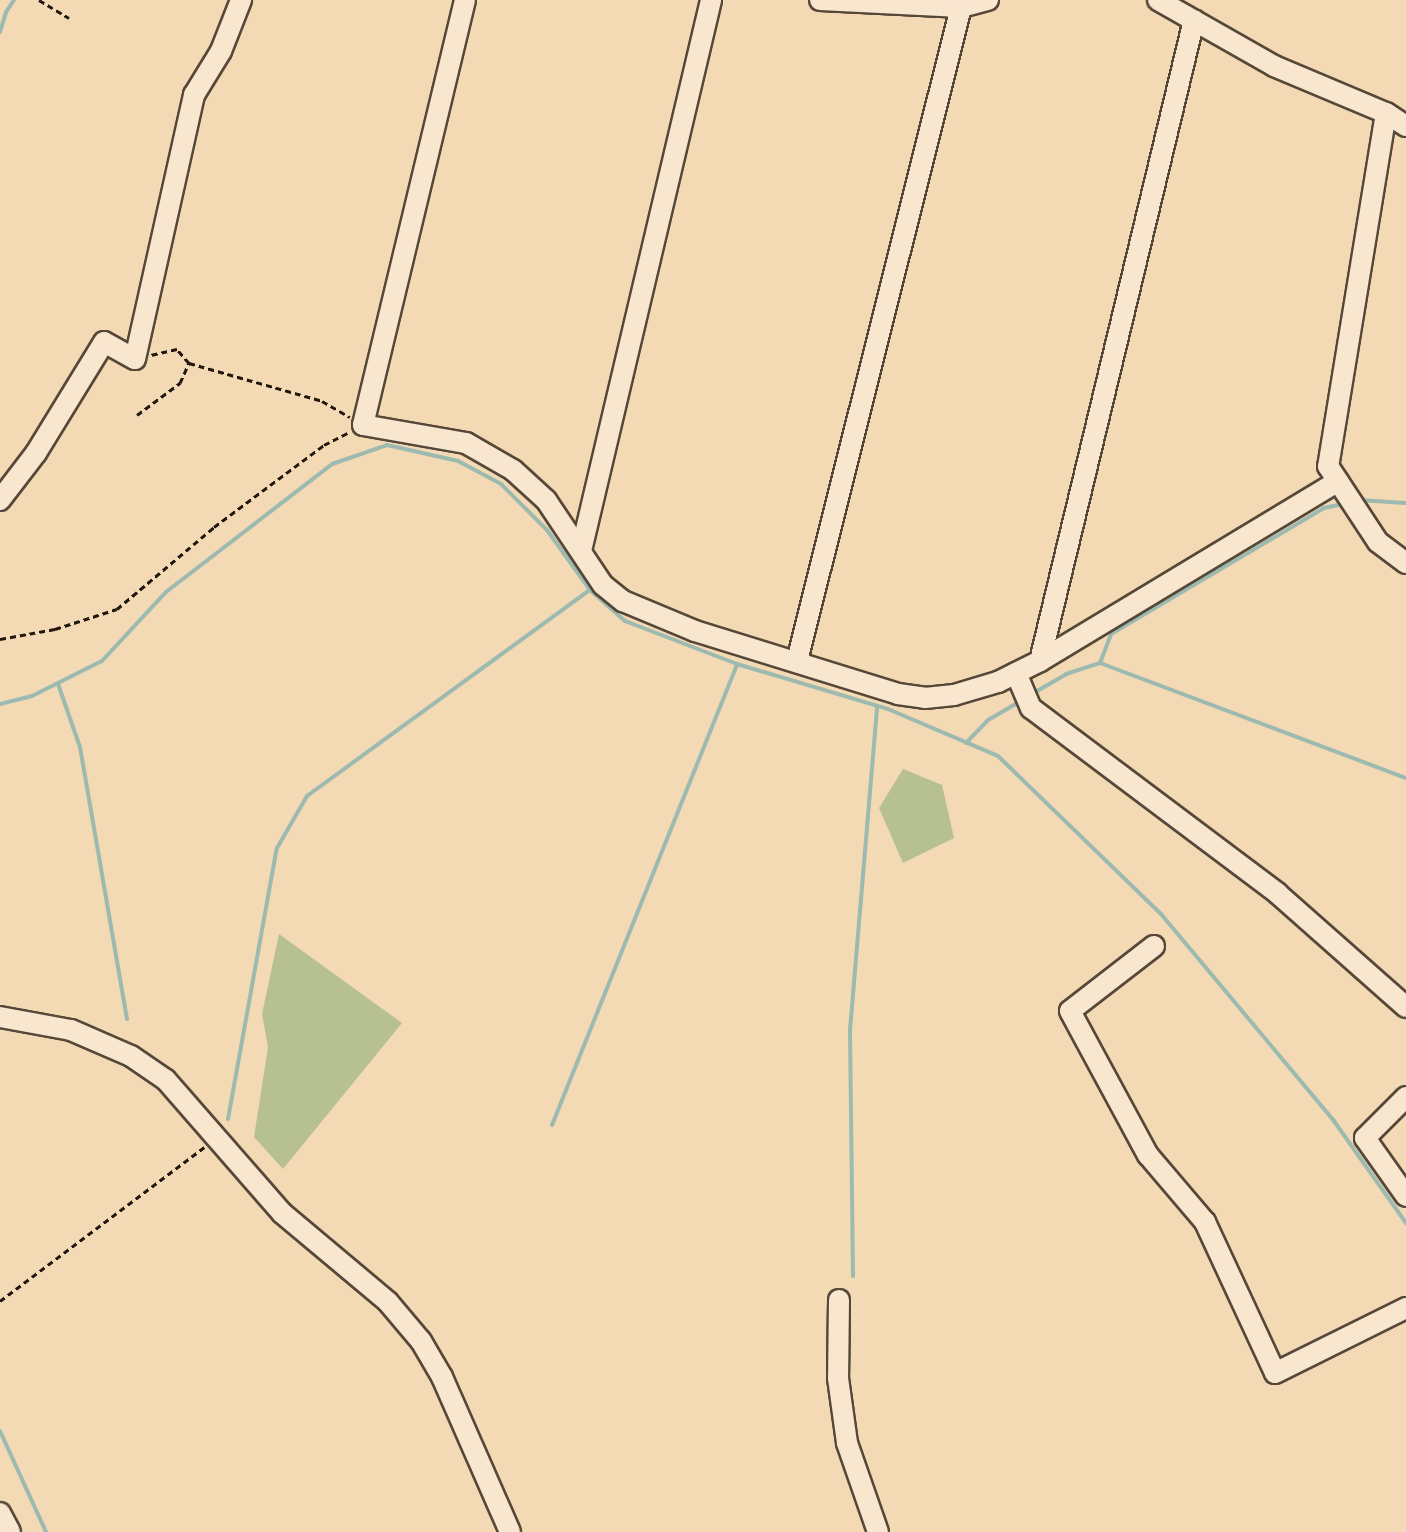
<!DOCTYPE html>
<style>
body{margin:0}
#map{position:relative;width:1406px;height:1532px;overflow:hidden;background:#f4d9b5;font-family:"Old Standard TT",serif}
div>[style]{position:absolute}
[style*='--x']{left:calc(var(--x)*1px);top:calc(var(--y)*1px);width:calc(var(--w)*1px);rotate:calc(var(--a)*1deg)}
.green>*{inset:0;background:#b7c091}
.stream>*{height:4px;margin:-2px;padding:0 2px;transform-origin:2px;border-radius:2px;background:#9cbaaf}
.path>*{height:3px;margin-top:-1.5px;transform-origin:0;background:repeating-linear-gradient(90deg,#21170e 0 6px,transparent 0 10px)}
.roads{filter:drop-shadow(2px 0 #564838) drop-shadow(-2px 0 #564838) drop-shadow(0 2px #564838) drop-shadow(0 -2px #564838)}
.minor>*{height:20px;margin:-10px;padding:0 10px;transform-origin:10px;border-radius:10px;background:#f8e6cf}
span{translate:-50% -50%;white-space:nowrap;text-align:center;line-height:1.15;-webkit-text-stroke:7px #f8e6cf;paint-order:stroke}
</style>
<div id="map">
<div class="green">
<i style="clip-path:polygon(903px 769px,942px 785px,954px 838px,903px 863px,879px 808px)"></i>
<i style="clip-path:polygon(279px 934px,402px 1023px,283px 1169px,254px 1137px,268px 1047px,262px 1014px)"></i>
</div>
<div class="stream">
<i style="--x:0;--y:32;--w:21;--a:-73"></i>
<i style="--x:6;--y:12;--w:14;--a:-56"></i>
<i style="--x:1359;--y:500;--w:47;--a:3.7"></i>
<i style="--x:1100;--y:663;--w:31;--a:-69"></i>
<i style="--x:1111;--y:634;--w:247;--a:-30.6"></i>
<i style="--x:1324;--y:508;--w:19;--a:-12"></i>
<i style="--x:58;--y:684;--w:67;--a:70.8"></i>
<i style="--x:80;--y:747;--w:276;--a:80.2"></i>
<i style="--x:1032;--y:694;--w:39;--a:-30"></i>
<i style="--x:1066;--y:674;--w:36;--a:-18"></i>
<i style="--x:1100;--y:663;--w:327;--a:20.6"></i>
<i style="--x:0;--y:704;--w:33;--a:-14"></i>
<i style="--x:32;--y:696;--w:78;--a:-26.6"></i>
<i style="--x:102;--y:661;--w:94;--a:-47.2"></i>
<i style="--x:166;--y:592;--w:210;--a:-37.6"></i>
<i style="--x:332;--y:464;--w:58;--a:-19.1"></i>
<i style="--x:387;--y:445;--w:73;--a:12.7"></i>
<i style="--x:458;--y:461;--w:49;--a:28.1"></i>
<i style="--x:501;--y:484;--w:65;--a:45"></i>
<i style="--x:547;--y:530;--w:74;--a:54.4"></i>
<i style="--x:590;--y:590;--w:47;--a:41.5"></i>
<i style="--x:625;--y:621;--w:120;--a:21"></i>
<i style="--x:737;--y:664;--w:158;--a:16.6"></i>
<i style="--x:888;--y:709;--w:120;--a:23.1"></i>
<i style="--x:998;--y:756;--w:227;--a:44.1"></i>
<i style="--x:1161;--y:914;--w:270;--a:50.1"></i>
<i style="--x:1334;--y:1121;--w:125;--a:54.8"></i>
<i style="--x:966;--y:743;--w:32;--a:-46"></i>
<i style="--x:988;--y:720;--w:38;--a:-30"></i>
<i style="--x:228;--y:1119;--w:275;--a:-79.8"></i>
<i style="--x:277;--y:848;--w:60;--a:-60"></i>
<i style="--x:307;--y:796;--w:350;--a:-36.1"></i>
<i style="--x:552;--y:1125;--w:497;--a:-68.1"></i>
<i style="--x:853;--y:1276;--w:246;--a:-90.7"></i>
<i style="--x:850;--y:1030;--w:325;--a:-85.2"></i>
<i style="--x:0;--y:1431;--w:111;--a:65.5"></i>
</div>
<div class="path">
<i style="--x:39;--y:0;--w:35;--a:31"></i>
<i style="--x:189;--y:363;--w:138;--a:15.9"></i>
<i style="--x:322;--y:401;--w:32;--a:30"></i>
<i style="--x:137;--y:415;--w:54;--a:-36.7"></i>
<i style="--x:180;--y:383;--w:22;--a:-66"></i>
<i style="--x:189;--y:363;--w:18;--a:-131"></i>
<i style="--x:177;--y:349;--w:27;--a:167"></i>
<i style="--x:0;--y:639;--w:56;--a:-10.3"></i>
<i style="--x:55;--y:629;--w:65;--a:-17.9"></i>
<i style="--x:117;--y:609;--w:127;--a:-40.2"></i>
<i style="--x:214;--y:527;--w:137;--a:-36.7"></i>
<i style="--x:324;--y:445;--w:28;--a:-27"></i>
<i style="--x:0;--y:1301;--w:256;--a:-37"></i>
</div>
<div class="roads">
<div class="minor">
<i style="--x:465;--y:0;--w:437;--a:103.5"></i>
<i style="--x:363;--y:425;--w:105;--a:9.9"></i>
<i style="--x:466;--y:443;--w:54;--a:29.9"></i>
<i style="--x:513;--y:470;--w:45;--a:42.3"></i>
<i style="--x:546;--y:500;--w:102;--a:56.2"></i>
<i style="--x:603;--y:585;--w:26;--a:39"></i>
<i style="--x:623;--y:601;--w:78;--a:22.6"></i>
<i style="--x:695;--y:631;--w:213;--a:17.2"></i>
<i style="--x:898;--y:694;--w:27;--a:8"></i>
<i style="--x:925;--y:698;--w:29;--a:-6"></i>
<i style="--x:954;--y:695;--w:46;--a:-16.5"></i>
<i style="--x:998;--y:682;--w:47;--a:-26.6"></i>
<i style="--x:1040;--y:661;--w:348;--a:-31.1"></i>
<i style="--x:820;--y:0;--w:141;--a:2.8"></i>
<i style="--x:961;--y:7;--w:28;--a:-15"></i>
<i style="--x:1158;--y:0;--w:133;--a:29.6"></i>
<i style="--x:1274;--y:66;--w:121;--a:22.8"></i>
<i style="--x:1386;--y:113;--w:24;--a:33"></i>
<i style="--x:1386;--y:113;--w:358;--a:99.3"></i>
<i style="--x:1328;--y:466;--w:91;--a:56.7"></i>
<i style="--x:1378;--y:542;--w:35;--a:37"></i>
<i style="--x:0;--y:500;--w:59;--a:-52.5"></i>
<i style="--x:36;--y:453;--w:130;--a:-58.5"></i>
<i style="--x:104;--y:342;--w:35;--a:29"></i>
<i style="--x:135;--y:359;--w:271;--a:-77.4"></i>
<i style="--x:194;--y:95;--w:52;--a:-58.5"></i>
<i style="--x:221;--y:51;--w:55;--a:-68.6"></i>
<i style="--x:581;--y:551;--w:566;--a:-76.72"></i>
<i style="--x:797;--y:661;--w:674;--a:-75.92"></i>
<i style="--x:1040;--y:661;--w:659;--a:-76.49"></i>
<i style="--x:1016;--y:673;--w:38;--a:67"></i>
<i style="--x:1031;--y:708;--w:308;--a:36.9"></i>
<i style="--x:1277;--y:893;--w:172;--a:41.5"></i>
<i style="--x:1154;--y:946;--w:106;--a:142.3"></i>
<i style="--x:1070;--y:1011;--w:164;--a:61.6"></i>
<i style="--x:1148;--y:1155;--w:88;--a:49.6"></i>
<i style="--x:1205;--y:1222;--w:166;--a:65.1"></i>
<i style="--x:1275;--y:1373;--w:146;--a:-26.4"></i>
<i style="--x:0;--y:1017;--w:72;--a:10.4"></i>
<i style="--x:71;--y:1030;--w:65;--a:23.4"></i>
<i style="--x:131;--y:1056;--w:42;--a:34.4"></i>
<i style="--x:166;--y:1080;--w:176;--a:48.9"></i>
<i style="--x:282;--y:1213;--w:138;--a:40"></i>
<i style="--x:388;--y:1302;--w:51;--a:49.8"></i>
<i style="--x:421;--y:1341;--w:42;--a:59.7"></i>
<i style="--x:442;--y:1377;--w:169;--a:66.3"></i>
<i style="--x:1406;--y:1097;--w:58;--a:135"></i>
<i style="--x:1365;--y:1138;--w:71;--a:54.7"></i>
<i style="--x:839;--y:1300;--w:78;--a:90.7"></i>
<i style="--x:838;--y:1378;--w:66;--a:82.1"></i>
<i style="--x:847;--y:1443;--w:94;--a:70.8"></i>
<i style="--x:0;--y:1513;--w:21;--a:62"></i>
</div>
</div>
</div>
